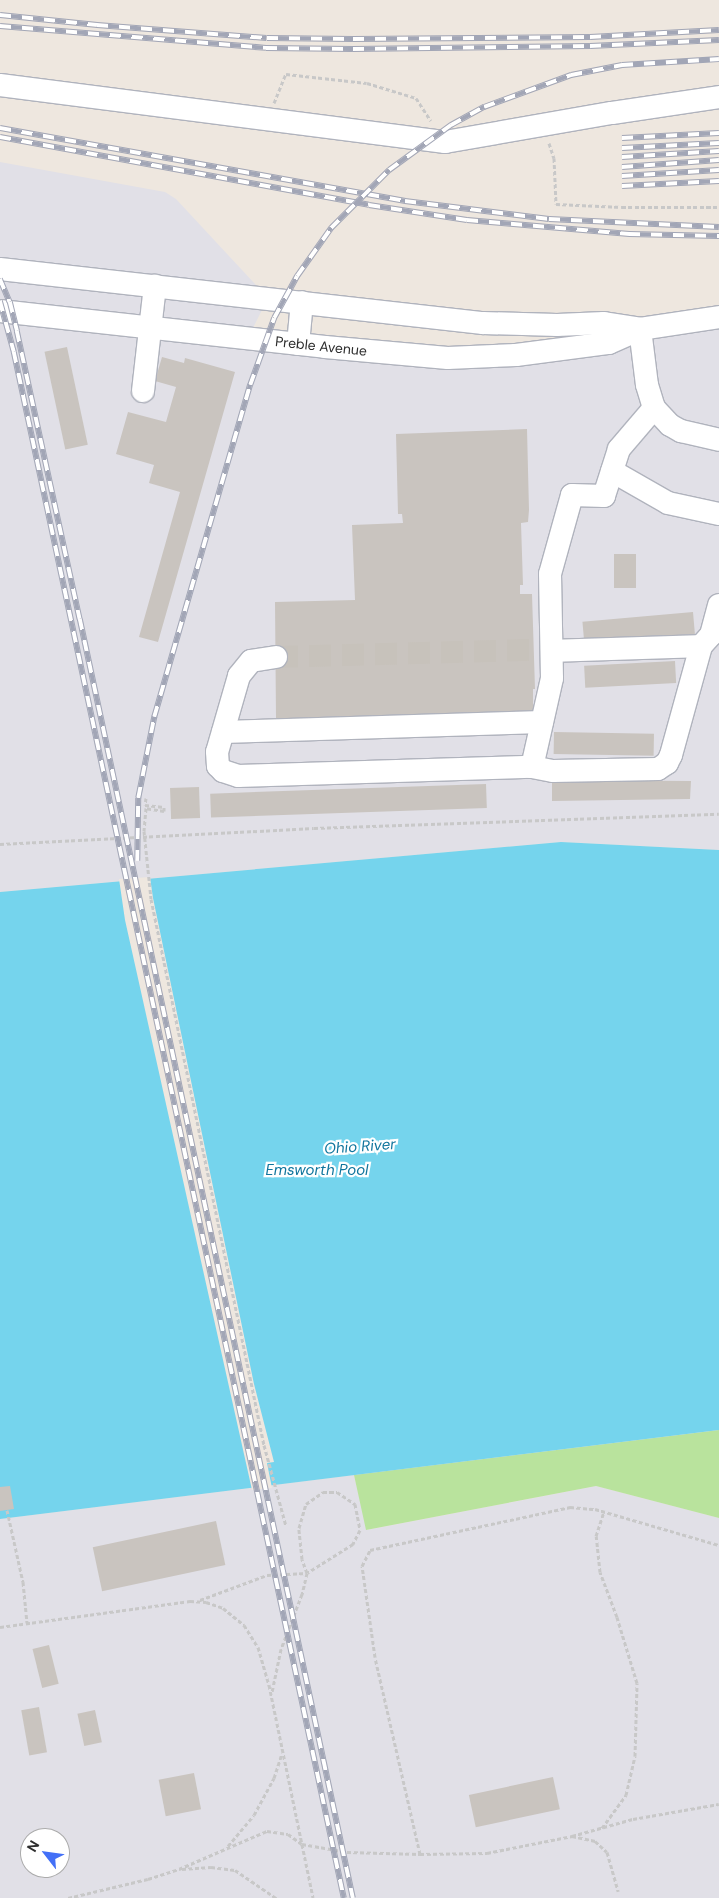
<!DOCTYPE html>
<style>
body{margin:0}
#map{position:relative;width:719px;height:1898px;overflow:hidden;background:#eee7df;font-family:"DM Sans",sans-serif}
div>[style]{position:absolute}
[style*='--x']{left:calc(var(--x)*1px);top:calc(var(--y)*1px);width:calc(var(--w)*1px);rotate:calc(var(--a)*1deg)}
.industrial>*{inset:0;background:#e1e0e7}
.green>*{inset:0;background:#b9e39d}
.water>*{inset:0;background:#75d4ed}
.pier>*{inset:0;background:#eee7df}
.building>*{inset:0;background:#c9c4bf;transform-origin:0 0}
.minor-tunnel>*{height:22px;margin-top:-11px;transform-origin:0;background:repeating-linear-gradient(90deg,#c7c2bb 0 22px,transparent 0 33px)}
.path>*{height:3px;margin-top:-1.5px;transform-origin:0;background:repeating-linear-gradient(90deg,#c8c8c8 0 4px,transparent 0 6.5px)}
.roads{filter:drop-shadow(1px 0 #b0b3bd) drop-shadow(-1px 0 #b0b3bd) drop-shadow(0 1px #b0b3bd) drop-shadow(0 -1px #b0b3bd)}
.minor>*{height:22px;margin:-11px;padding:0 11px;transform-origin:11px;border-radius:11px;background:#fff}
.rail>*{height:5.5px;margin-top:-2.75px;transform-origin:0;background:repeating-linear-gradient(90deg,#fff 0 11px,#a2a6b6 0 22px);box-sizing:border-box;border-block:1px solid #a2a6b6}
.path-bridge>*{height:3px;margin-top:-1.5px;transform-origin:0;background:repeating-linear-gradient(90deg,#c8c8c8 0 4px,transparent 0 6.5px)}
span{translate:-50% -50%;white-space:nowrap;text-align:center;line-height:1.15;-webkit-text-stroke:4.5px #fff;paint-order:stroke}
.street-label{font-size:14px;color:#2d2d2d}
.water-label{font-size:15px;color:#10759d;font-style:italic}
.north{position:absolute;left:20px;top:1828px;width:50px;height:50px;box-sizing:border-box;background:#fff;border:1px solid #ababab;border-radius:50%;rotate:300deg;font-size:14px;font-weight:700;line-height:20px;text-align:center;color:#2d2d2d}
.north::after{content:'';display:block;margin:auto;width:18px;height:22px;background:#4370f7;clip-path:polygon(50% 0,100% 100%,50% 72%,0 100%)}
</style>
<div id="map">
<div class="industrial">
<i style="clip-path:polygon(0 162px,165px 192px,176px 199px,268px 298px,248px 338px,448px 358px,719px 317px,719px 850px,561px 842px,0 892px)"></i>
<i style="clip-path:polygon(evenodd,354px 1475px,367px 1530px,596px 1486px,719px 1518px,719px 1898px,0 1898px,0 1519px,354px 1475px,30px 1838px,60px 1838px,60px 1868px,30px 1868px,30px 1838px)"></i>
</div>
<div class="green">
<i style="clip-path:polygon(719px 1430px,719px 1518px,596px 1486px,366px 1530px,354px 1475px)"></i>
</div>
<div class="water">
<i style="clip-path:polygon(561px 842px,719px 850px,719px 1430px,0 1519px,0 892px)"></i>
</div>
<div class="pier">
<i style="clip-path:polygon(150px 877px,153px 898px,254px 1384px,274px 1462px,267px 1463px,272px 1488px,252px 1490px,125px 920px,119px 879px)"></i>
</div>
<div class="building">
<i style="left:67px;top:347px;width:100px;height:23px;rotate:78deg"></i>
<i style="clip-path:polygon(162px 357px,184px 363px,185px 358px,235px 372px,158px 642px,139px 637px,180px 492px,149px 483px,154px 465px,116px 454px,128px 412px,166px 422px,176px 387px,155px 381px)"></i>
<i style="clip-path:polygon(527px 429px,529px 510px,528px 522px,521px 523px,523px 585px,520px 585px,520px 594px,532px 594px,535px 689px,533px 689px,533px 711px,276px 719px,275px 602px,355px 600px,352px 525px,403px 523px,402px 514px,398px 514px,396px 434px)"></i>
<i style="left:614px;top:554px;width:22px;height:34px"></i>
<i style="left:693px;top:612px;width:22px;height:111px;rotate:85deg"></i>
<i style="left:675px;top:661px;width:22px;height:91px;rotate:87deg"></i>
<i style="left:554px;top:732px;width:100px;height:22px;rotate:1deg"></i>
<i style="clip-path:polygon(552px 780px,691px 781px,690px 799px,552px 801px)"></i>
<i style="left:486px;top:784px;width:24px;height:276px;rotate:88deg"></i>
<i style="left:199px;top:787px;width:31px;height:29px;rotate:88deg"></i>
<i style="clip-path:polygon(10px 1486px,14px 1509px,0 1511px,0 1487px)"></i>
<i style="left:216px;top:1521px;width:45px;height:126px;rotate:78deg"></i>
<i style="left:49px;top:1645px;width:40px;height:17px;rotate:76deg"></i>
<i style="left:39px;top:1707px;width:46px;height:18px;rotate:80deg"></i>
<i style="left:95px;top:1710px;width:33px;height:18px;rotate:78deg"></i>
<i style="left:194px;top:1773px;width:37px;height:36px;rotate:79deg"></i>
<i style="left:553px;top:1777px;width:33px;height:86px;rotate:78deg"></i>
</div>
<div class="minor-tunnel">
<i style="--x:276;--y:657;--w:258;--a:-1.6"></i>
</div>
<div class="path">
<i style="--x:274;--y:103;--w:31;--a:-68"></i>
<i style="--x:286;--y:74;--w:81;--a:6.3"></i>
<i style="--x:367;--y:83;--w:51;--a:17"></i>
<i style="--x:416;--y:98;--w:27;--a:57"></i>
<i style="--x:549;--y:143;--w:16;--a:72"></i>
<i style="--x:554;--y:158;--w:46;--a:87.5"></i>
<i style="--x:556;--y:204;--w:66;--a:2.6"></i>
<i style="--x:622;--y:207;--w:97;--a:0"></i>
<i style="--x:146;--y:798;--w:7;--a:98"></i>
<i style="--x:145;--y:805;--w:19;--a:6"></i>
<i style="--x:164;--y:807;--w:4;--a:90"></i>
<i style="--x:164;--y:811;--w:18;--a:-171"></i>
<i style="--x:0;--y:844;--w:314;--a:-2.9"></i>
<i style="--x:314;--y:828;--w:405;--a:-2"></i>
<i style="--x:264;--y:1445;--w:84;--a:74.8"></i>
<i style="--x:7;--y:1510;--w:74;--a:77.5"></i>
<i style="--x:23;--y:1582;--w:41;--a:84.4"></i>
<i style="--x:200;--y:1600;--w:72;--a:-20.5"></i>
<i style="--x:267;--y:1575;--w:40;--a:-2.9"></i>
<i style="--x:307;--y:1573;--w:15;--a:-110"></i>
<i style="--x:302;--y:1559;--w:31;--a:-96"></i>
<i style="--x:299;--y:1528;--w:25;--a:-74"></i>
<i style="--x:306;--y:1504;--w:21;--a:-35"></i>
<i style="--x:323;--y:1492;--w:14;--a:0"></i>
<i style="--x:337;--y:1492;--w:22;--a:34"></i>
<i style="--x:355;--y:1504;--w:26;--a:79"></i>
<i style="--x:360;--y:1530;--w:16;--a:117"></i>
<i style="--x:353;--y:1544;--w:54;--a:147.8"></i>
<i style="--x:307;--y:1573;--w:22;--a:103"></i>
<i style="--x:302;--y:1594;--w:59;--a:110.9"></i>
<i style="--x:281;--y:1649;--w:44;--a:101.8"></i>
<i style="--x:0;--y:1627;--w:192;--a:-7.8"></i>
<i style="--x:190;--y:1601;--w:16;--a:4"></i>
<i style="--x:206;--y:1602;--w:18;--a:19"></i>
<i style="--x:223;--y:1608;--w:27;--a:39"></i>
<i style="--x:244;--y:1625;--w:26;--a:58"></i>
<i style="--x:258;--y:1647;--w:40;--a:74"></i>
<i style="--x:269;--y:1685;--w:217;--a:78.3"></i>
<i style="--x:602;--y:1828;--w:41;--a:-54"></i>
<i style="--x:626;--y:1795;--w:40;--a:-77"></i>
<i style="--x:635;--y:1756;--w:73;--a:-88.4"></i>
<i style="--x:637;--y:1683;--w:69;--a:-106.9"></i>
<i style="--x:617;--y:1617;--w:48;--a:-110.7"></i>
<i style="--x:600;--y:1572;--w:36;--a:-96"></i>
<i style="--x:596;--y:1536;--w:25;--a:-72"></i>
<i style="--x:572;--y:1836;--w:63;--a:-15.6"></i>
<i style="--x:633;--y:1819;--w:87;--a:-9.9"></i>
<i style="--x:228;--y:1846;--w:40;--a:-50"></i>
<i style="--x:254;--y:1815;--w:42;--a:-61.6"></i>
<i style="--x:274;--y:1778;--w:26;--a:-72"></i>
<i style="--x:420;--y:1854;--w:202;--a:-102.9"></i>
<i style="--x:375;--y:1657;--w:92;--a:-98.1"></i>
<i style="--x:362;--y:1566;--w:18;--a:-63"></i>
<i style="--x:370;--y:1550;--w:205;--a:-12.1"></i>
<i style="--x:570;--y:1507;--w:25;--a:5"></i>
<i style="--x:595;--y:1509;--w:129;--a:16.2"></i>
<i style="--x:182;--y:1869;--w:29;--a:-4"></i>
<i style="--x:211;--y:1867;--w:24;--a:7"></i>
<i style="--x:235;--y:1870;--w:50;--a:34.3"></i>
<i style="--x:68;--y:1898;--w:82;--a:-13.4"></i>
<i style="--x:148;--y:1879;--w:33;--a:-18"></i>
<i style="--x:179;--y:1869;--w:96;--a:-23.4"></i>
<i style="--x:267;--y:1831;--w:21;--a:8"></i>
<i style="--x:288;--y:1834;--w:17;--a:36"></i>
<i style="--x:302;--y:1844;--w:46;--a:10.1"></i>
<i style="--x:347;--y:1852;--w:73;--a:1.6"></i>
<i style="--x:420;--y:1854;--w:67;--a:-0.9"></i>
<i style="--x:487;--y:1853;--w:87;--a:-11.3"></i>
<i style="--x:572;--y:1836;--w:24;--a:12"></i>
<i style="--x:595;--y:1841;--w:16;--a:43"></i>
<i style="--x:607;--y:1852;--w:41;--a:74.2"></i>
</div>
<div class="roads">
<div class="minor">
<i style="--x:0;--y:85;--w:449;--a:7.3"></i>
<i style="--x:445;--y:142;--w:169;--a:-9.9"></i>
<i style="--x:612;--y:113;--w:108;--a:-8.5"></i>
<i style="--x:0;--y:269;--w:486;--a:6.4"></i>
<i style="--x:483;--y:323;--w:74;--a:1.5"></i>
<i style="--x:557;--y:325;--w:47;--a:-2.4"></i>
<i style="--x:604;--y:323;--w:36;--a:9"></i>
<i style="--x:0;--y:311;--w:327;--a:6.3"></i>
<i style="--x:325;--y:347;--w:123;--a:5.1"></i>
<i style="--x:448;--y:358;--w:68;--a:-2.5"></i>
<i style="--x:516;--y:355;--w:94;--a:-7.4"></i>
<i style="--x:609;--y:343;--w:34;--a:-24"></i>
<i style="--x:640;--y:329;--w:80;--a:-8.6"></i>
<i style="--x:640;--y:329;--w:56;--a:82.9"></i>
<i style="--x:647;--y:385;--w:24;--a:73"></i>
<i style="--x:654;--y:408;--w:23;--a:47"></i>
<i style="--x:670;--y:425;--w:13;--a:29"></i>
<i style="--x:681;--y:431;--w:39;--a:13"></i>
<i style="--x:298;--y:344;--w:42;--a:-84.6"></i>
<i style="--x:143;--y:391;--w:106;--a:-83.5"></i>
<i style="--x:612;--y:471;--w:64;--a:29.7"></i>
<i style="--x:668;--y:503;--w:52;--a:12.2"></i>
<i style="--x:552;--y:651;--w:149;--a:-1.9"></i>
<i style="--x:276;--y:657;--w:25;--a:171"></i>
<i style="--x:251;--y:661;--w:19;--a:129"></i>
<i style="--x:239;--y:676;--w:79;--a:106.1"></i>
<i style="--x:217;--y:752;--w:14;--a:86"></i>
<i style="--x:218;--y:766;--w:7;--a:45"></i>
<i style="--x:223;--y:771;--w:16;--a:18"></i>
<i style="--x:238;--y:776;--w:294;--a:-1.8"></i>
<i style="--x:532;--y:767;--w:21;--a:11"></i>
<i style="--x:553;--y:771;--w:105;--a:-1.1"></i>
<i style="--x:658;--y:769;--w:11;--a:-34"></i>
<i style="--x:667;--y:763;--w:9;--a:-63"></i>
<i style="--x:671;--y:755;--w:113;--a:-74.6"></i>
<i style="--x:701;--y:646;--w:15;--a:-48"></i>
<i style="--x:711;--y:635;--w:31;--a:-75"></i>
<i style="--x:223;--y:732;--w:319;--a:-1.8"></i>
<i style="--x:532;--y:767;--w:91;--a:-77.3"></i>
<i style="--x:552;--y:678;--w:104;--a:-91.1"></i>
<i style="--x:550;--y:574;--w:82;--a:-74.4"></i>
<i style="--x:572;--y:495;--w:32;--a:2"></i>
<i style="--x:604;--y:496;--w:49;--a:-72.3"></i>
<i style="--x:619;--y:449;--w:54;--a:-49.5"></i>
</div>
</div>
<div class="rail">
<i style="--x:0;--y:15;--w:98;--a:5.9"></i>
<i style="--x:97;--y:25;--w:170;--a:4.4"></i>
<i style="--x:267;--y:38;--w:86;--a:0.7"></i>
<i style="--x:353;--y:39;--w:237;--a:-0.5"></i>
<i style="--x:590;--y:37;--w:129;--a:-3.1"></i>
<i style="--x:0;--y:26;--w:267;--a:4.7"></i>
<i style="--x:266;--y:48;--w:87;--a:0.7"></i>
<i style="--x:353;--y:49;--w:237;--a:-0.7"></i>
<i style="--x:590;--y:46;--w:129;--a:-2.7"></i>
<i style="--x:0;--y:128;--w:412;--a:10.2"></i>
<i style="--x:405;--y:201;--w:145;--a:7.1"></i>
<i style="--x:549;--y:219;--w:170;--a:2.7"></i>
<i style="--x:0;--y:137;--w:375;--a:10.4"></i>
<i style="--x:369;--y:205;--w:99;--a:8.7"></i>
<i style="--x:467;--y:220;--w:163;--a:4.9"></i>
<i style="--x:629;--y:234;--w:90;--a:1.3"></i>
<i style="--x:622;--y:138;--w:97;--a:-3"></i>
<i style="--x:622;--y:148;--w:97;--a:-3"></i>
<i style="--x:622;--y:157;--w:97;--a:-3.5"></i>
<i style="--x:622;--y:167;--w:97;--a:-4.1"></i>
<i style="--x:622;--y:176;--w:97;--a:-3.5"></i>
<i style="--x:622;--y:186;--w:97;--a:-3"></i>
<i style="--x:0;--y:279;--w:25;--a:67"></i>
<i style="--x:10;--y:302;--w:30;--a:76"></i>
<i style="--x:17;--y:331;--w:295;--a:77.7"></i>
<i style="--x:80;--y:619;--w:1308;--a:77.95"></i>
<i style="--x:0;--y:301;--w:53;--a:74.6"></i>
<i style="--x:14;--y:352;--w:1581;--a:77.95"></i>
<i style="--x:137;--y:861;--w:63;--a:-89.1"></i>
<i style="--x:138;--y:798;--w:83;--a:-78.8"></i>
<i style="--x:154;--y:717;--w:346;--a:-73.9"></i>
<i style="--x:250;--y:385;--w:71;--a:-70.3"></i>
<i style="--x:274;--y:318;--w:48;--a:-61.3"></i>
<i style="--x:297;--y:276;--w:59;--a:-54.7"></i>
<i style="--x:331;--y:228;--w:82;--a:-45"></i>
<i style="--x:389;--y:170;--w:77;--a:-36"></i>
<i style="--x:451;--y:125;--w:38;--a:-29"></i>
<i style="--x:484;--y:107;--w:93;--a:-20.2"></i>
<i style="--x:571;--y:75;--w:52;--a:-11.1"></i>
<i style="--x:622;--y:65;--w:97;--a:-3.5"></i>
</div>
<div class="path-bridge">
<i style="--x:146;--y:808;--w:23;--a:95"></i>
<i style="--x:144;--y:831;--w:68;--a:84.1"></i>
<i style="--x:151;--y:899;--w:558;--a:78.31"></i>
</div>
<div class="street-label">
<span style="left:321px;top:346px;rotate:6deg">Preble Avenue</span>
</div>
<div class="water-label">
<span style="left:360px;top:1147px;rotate:-4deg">Ohio River</span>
<span style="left:317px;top:1171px">Emsworth Pool</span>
</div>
<div class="north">N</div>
</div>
